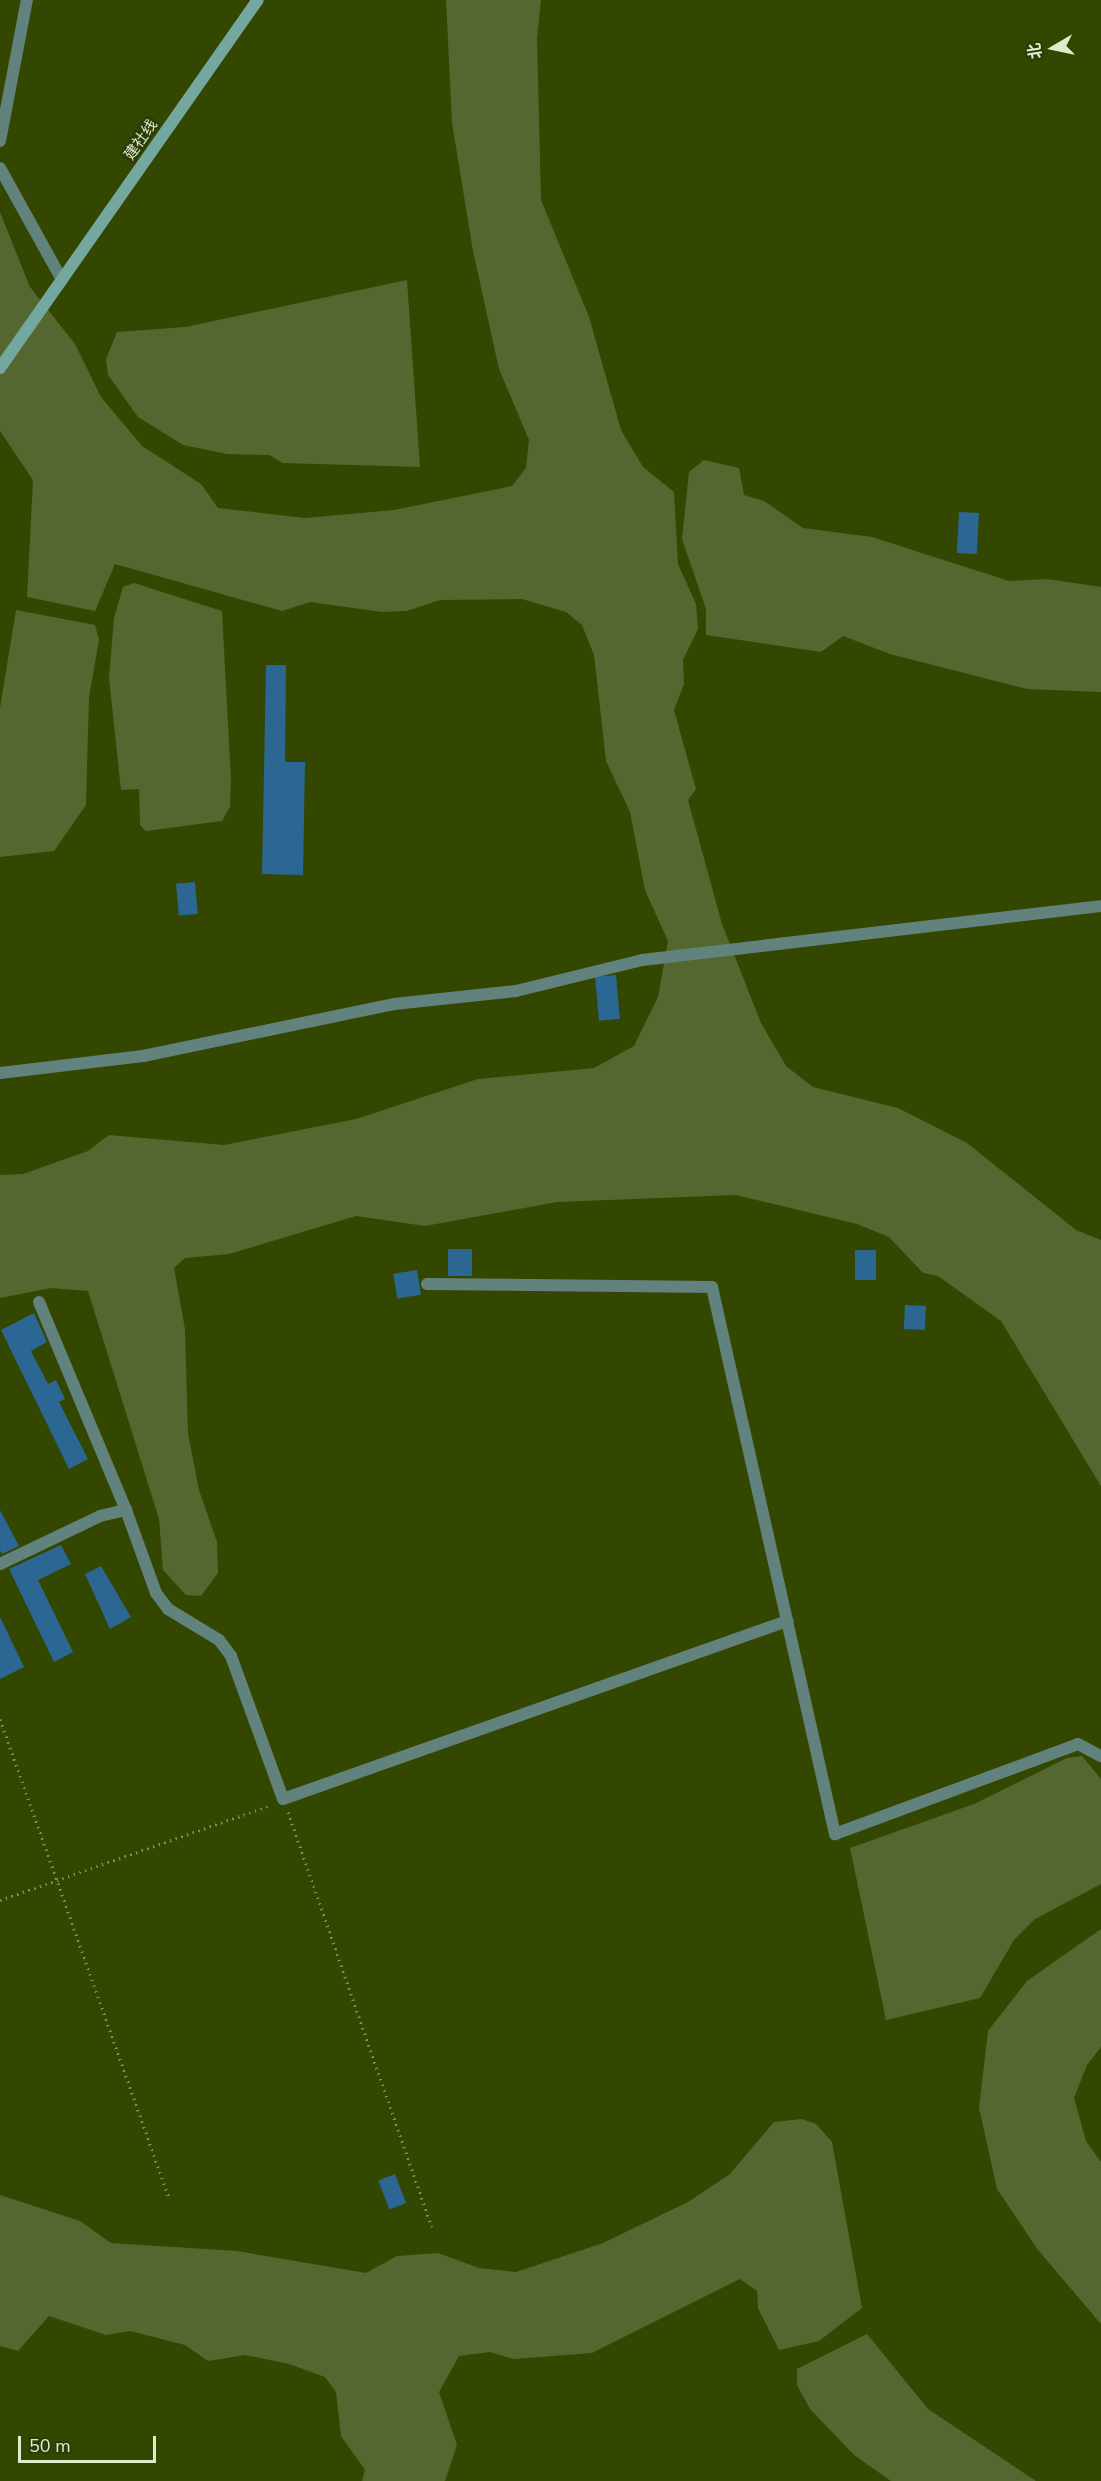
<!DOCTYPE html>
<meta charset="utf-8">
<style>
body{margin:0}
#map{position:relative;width:1101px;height:2481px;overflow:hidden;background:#334700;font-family:"Nunito Sans","Noto Sans SC",sans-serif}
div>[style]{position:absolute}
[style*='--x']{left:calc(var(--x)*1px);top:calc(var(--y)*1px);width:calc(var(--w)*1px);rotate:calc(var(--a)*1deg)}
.water>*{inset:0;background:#546730}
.building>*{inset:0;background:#2c6693;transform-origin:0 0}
.path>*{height:3px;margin-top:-1.5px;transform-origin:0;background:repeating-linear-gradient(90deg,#7e8f58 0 1.5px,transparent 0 6px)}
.minor>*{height:12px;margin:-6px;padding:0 6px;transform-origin:6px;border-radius:6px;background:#62827d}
.secondary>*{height:12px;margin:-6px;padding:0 6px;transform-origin:6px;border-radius:6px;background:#73a7a0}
span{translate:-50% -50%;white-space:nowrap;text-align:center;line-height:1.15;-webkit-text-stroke:5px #2c3b08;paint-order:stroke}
.street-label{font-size:15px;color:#dfedcb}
.north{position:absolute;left:1023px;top:18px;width:60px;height:60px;-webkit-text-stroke:4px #2c3b08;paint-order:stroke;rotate:261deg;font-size:16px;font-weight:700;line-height:24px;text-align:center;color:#dfedcb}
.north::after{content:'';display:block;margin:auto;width:21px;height:27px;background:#dfedcb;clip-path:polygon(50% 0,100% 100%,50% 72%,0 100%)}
.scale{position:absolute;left:18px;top:2436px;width:138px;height:27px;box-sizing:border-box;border:3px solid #dfedcb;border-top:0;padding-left:8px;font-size:18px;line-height:21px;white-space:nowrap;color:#dfedcb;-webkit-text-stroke:4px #2c3b08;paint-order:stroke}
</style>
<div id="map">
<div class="water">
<i style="clip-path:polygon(446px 0,541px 0,537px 38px,541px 200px,589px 317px,621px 430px,643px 467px,674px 492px,678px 564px,696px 604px,698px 629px,683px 660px,684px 684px,674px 710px,696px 789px,688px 800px,722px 924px,761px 1023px,786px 1066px,813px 1087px,898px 1108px,967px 1143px,1076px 1230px,1101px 1240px,1101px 1486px,1001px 1321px,938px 1276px,923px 1273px,889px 1237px,857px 1224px,736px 1195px,557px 1202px,425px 1226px,356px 1216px,229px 1254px,185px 1258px,174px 1268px,185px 1329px,188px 1433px,199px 1490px,217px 1542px,218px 1573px,201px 1596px,186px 1595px,163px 1570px,159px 1519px,88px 1291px,51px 1288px,0 1298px,0 1175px,23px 1174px,88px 1151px,109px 1135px,224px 1145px,356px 1119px,478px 1079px,594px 1068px,634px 1046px,658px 997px,668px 941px,645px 890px,630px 812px,606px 761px,594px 655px,582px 625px,566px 612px,522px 599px,440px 600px,407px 611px,382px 612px,310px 602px,282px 611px,115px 564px,95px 611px,27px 597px,33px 480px,0 431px,0 212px,30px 287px,75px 344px,101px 397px,142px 446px,201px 484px,218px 508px,305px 518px,394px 510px,512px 486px,526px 468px,529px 440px,499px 369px,473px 251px,452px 123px)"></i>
<i style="clip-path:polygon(407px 280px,420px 467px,283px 463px,269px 455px,227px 454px,183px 445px,138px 417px,108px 375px,106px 359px,117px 332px,185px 327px)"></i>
<i style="clip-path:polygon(704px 460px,739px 468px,744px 495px,764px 501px,803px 528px,872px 537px,1009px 581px,1047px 579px,1101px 587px,1101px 692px,1027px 689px,890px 654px,843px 636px,821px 652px,706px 635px,706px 609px,682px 539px,689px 472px)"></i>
<i style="clip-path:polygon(134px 583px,222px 611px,231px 780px,230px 807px,222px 821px,146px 831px,140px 825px,139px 789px,121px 790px,109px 678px,114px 618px,123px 587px)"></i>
<i style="clip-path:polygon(16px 610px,95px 625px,99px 640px,89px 697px,86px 805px,54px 851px,0 857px,0 708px)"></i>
<i style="clip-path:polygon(1082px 1756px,1101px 1779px,1101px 1884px,1035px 1919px,1014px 1940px,980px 1998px,886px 2020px,850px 1848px,974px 1804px,1067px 1758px)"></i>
<i style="clip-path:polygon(1101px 1929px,1101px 2047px,1087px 2065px,1074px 2098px,1086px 2141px,1101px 2162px,1101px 2324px,1038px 2250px,997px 2189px,979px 2108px,988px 2031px,1027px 1981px)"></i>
<i style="clip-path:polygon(802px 2119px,816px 2124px,832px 2142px,862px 2308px,819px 2341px,779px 2350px,758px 2308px,757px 2291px,740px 2279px,592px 2353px,513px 2359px,490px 2352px,459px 2356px,439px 2392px,457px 2445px,445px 2481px,362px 2481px,365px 2470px,341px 2436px,336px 2392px,325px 2377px,289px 2364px,245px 2355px,208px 2361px,185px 2345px,130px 2331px,106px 2335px,49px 2316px,18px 2351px,0 2346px,0 2195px,80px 2221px,111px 2243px,237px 2251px,366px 2273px,397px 2256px,438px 2253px,479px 2268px,516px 2272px,603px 2243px,688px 2202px,730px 2174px,774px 2122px)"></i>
<i style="clip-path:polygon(867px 2334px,928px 2409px,1036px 2481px,891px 2481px,854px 2455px,810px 2409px,797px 2385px,797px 2369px)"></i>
</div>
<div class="building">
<i style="left:959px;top:512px;width:20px;height:41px;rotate:3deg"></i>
<i style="clip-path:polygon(266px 665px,286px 665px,285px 762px,305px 762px,303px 875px,262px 874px)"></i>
<i style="left:195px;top:882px;width:32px;height:19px;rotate:85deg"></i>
<i style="left:616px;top:975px;width:44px;height:21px;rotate:85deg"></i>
<i style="left:448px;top:1249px;width:24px;height:27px"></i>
<i style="left:855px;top:1250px;width:21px;height:30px"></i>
<i style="left:417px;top:1270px;width:25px;height:24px;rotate:81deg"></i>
<i style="left:905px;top:1305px;width:21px;height:24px;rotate:3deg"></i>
<i style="clip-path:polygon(34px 1313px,47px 1342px,31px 1351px,48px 1384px,56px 1380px,65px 1399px,59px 1402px,88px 1459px,69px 1469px,1px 1330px)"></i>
<i style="clip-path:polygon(0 1510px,19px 1546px,2px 1554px,0 1551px)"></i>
<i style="clip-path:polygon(61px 1545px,71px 1564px,38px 1580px,73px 1652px,54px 1662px,9px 1569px)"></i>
<i style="clip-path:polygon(101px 1566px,131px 1617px,110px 1629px,85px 1574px)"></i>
<i style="clip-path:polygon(0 1617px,24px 1667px,0 1679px)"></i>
<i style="left:395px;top:2174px;width:31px;height:18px;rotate:69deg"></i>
</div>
<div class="path">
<i style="--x:0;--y:1719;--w:508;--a:70.57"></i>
<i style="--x:288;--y:1812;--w:439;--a:70.9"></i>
<i style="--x:0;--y:1900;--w:287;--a:-19.3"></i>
</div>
<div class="minor">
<i style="--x:0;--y:141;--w:144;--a:-79.2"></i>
<i style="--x:0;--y:168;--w:128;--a:61"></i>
<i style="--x:0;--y:1073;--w:144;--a:-6.8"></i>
<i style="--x:143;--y:1056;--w:256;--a:-11.7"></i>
<i style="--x:394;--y:1004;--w:123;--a:-6.1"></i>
<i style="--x:516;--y:991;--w:130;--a:-13.8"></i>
<i style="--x:642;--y:960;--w:462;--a:-6.7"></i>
<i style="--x:427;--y:1284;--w:285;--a:0.6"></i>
<i style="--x:712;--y:1287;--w:561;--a:77.33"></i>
<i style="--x:835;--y:1834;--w:259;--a:-20.3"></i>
<i style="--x:1078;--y:1744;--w:26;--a:28"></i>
<i style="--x:39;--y:1302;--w:225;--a:67.3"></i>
<i style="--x:0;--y:1564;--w:111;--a:-25.6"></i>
<i style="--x:100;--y:1516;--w:27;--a:-13"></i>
<i style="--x:126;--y:1510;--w:88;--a:70.1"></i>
<i style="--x:156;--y:1593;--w:20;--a:53"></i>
<i style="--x:168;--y:1609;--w:60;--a:31.3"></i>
<i style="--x:219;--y:1640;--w:20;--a:53"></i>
<i style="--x:231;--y:1656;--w:152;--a:70"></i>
<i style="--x:283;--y:1799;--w:535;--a:-19.45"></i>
</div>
<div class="secondary">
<i style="--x:0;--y:368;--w:449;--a:-55"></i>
</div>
<div class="street-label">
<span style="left:141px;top:140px;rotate:-55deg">建社线</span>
</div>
<div class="north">北</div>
<div class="scale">50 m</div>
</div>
